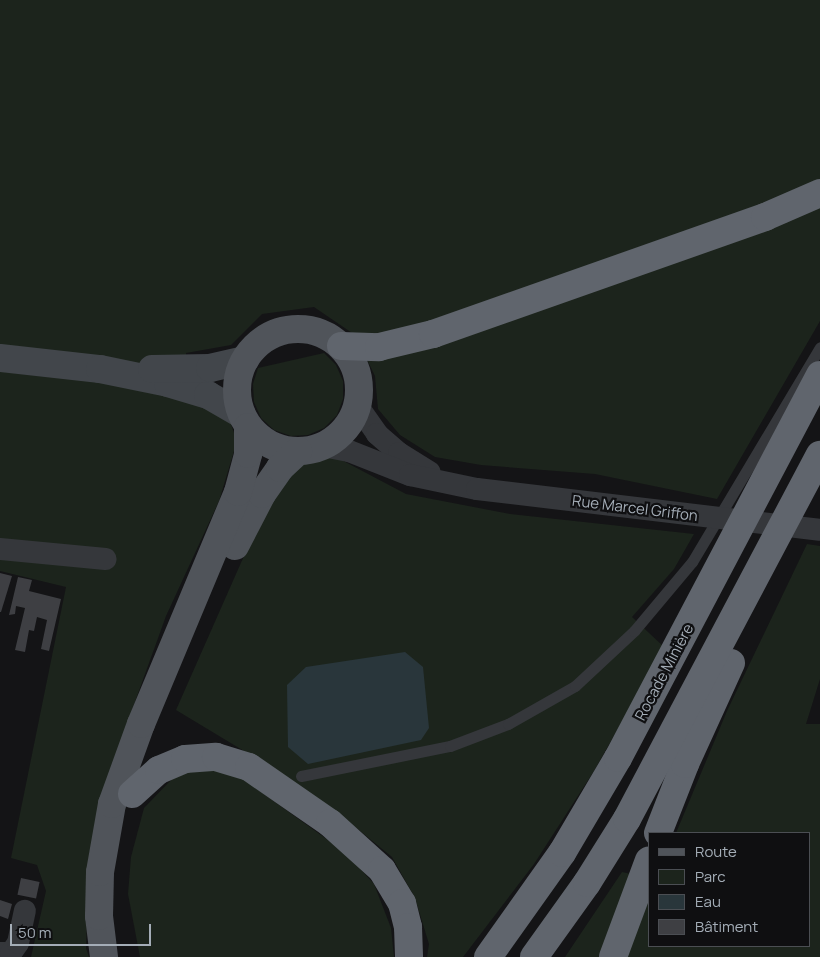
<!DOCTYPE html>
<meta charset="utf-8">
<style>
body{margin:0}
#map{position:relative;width:820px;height:957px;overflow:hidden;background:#141416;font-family:Manrope,sans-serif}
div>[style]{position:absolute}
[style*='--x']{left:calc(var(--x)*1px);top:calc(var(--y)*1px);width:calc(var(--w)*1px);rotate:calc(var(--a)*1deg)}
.green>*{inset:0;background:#1c241c}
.water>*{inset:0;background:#29363b}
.building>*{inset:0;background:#3e3f43;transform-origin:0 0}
.lane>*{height:11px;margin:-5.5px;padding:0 5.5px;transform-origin:5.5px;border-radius:5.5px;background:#35373b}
.street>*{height:22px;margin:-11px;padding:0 11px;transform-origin:11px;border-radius:11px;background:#35373b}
.secondary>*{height:28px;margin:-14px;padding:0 14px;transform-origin:14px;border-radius:14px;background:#42464b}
.primary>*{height:28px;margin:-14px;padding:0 14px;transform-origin:14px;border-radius:14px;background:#50545a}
.primary>.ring{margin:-14px;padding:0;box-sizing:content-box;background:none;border:28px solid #50545a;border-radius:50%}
.highway>*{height:28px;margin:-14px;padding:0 14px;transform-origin:14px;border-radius:14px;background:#60656d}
span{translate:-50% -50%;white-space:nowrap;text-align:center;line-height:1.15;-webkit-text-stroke:4.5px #0f0f11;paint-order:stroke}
.street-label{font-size:15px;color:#a4adb7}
.legend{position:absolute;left:648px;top:832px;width:162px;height:115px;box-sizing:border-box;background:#0f0f11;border:1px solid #4b4e53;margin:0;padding:6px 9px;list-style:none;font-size:15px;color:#a4adb7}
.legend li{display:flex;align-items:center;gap:10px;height:25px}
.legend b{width:25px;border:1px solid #4b4e53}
.scale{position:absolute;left:10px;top:924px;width:141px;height:22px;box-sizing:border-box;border:2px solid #a4adb7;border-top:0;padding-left:6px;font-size:15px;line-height:18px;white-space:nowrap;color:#a4adb7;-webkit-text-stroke:4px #0f0f11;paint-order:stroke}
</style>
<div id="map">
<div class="green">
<i style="clip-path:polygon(0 0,820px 0,820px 321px,717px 499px,595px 474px,481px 465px,435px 457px,400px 435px,378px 409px,375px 376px,355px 335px,314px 307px,262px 314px,231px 345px,186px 353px,187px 401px,229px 419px,237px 441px,219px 501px,166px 616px,106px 782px,89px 855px,86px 948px,89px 957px,31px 957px,46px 891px,37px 865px,11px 858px,66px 587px,0 571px)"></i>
<i style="clip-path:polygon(324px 353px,336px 365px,343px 381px,343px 399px,337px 415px,324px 428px,308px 435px,291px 436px,274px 430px,261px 418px,254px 402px,253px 384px,258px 368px)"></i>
<i style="clip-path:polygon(334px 456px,406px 494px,510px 514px,694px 534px,674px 569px,632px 617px,664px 647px,594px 771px,534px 864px,463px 957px,427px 957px,429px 944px,415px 898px,392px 857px,338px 813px,264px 763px,176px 710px,263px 513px,290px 472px,312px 458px)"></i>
<i style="clip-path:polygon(807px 544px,820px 546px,820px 679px,806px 724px,820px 724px,820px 957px,565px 957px,622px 872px,649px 878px,649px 946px,809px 946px,809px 833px,676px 833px,727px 711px)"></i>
<i style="clip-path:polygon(218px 769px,236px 774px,346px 853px,374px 884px,391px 928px,394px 957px,140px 957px,128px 894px,131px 857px,144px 808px,173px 778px,194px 770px)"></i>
</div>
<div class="water">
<i style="clip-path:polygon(405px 652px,423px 667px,429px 728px,421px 740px,308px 764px,288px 747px,287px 685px,306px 667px)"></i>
</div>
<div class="building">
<i style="clip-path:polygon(0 573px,12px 576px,1px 612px,0 612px)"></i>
<i style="clip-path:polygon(18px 577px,32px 580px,29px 591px,61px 599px,49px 651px,41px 649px,47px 620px,37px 617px,34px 631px,29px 630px,25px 652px,15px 650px,25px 608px,16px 606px,15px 614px,9px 615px)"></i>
<i style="left:21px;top:878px;width:19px;height:17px;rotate:12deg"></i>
<i style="clip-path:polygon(0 900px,12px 904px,8px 919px,0 916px)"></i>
</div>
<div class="lane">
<i style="--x:301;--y:776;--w:152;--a:-11.4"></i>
<i style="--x:450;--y:746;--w:62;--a:-20.8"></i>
<i style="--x:508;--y:724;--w:77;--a:-29.6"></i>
<i style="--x:575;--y:686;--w:81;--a:-43"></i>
<i style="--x:634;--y:631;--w:90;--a:-50"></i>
<i style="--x:692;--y:562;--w:250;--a:-59.2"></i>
</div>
<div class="street">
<i style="--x:357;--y:405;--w:35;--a:55"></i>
<i style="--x:377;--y:434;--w:29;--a:41"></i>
<i style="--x:399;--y:453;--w:36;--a:32"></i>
<i style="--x:323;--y:446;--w:26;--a:11"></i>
<i style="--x:349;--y:451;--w:66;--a:21.5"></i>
<i style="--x:410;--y:475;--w:68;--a:11.8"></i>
<i style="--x:477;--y:489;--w:345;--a:6.8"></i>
<i style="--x:0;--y:549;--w:106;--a:5.4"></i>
<i style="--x:0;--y:953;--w:11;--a:0"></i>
<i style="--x:11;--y:953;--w:12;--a:-55"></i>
<i style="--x:18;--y:943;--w:33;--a:-78"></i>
</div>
<div class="secondary">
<i style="--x:0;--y:358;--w:101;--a:6.3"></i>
<i style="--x:100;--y:369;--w:69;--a:11.6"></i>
<i style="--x:168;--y:383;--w:42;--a:16.7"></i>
<i style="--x:208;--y:395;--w:39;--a:30"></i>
<i style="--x:152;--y:369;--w:58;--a:-1"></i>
<i style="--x:210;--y:368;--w:36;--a:-13"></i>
</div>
<div class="primary">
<i class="ring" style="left:237px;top:329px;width:94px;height:94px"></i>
<i style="--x:235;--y:546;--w:59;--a:-62.6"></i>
<i style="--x:262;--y:494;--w:32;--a:-55"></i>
<i style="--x:280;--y:468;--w:25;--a:-43"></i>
<i style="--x:104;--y:957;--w:41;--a:-97"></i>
<i style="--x:99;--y:916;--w:44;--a:-88.7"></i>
<i style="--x:100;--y:872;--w:69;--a:-80"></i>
<i style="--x:112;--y:804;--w:85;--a:-70.1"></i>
<i style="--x:141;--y:724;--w:251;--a:-67.3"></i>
<i style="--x:238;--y:492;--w:39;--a:-75"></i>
<i style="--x:248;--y:454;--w:27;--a:-90"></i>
</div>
<div class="highway">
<i style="--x:341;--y:346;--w:38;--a:2"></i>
<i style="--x:379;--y:347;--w:56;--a:-13.5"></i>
<i style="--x:433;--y:334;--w:352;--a:-19.4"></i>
<i style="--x:765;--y:217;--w:60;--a:-23.6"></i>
<i style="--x:132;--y:794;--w:36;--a:-42"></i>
<i style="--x:159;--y:770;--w:28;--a:-23"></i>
<i style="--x:185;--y:759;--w:31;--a:-4"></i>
<i style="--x:216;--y:757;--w:34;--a:17"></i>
<i style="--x:249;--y:767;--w:98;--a:34.7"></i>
<i style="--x:330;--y:823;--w:70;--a:42.1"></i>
<i style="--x:382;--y:870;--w:39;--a:59"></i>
<i style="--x:402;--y:903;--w:25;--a:76"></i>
<i style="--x:408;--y:927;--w:30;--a:88"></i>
<i style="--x:658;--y:833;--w:74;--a:-68.6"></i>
<i style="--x:685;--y:764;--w:111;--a:-65.5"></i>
<i style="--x:488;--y:957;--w:128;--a:-54.6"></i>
<i style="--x:562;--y:853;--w:110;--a:-59.5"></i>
<i style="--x:618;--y:758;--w:433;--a:-62.2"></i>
<i style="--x:534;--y:957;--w:91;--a:-54.4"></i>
<i style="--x:587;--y:883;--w:75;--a:-58"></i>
<i style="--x:627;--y:819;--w:412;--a:-62.1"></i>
<i style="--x:613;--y:957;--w:103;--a:-69.6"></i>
</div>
<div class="street-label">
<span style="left:635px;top:508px;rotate:7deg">Rue Marcel Griffon</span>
<span style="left:664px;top:672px;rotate:-62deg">Rocade Minière</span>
</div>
<ul class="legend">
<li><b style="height:6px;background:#50545a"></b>Route</li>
<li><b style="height:14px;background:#1c241c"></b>Parc</li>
<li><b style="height:14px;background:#29363b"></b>Eau</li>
<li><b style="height:14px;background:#3e3f43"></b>Bâtiment</li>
</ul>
<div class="scale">50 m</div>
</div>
